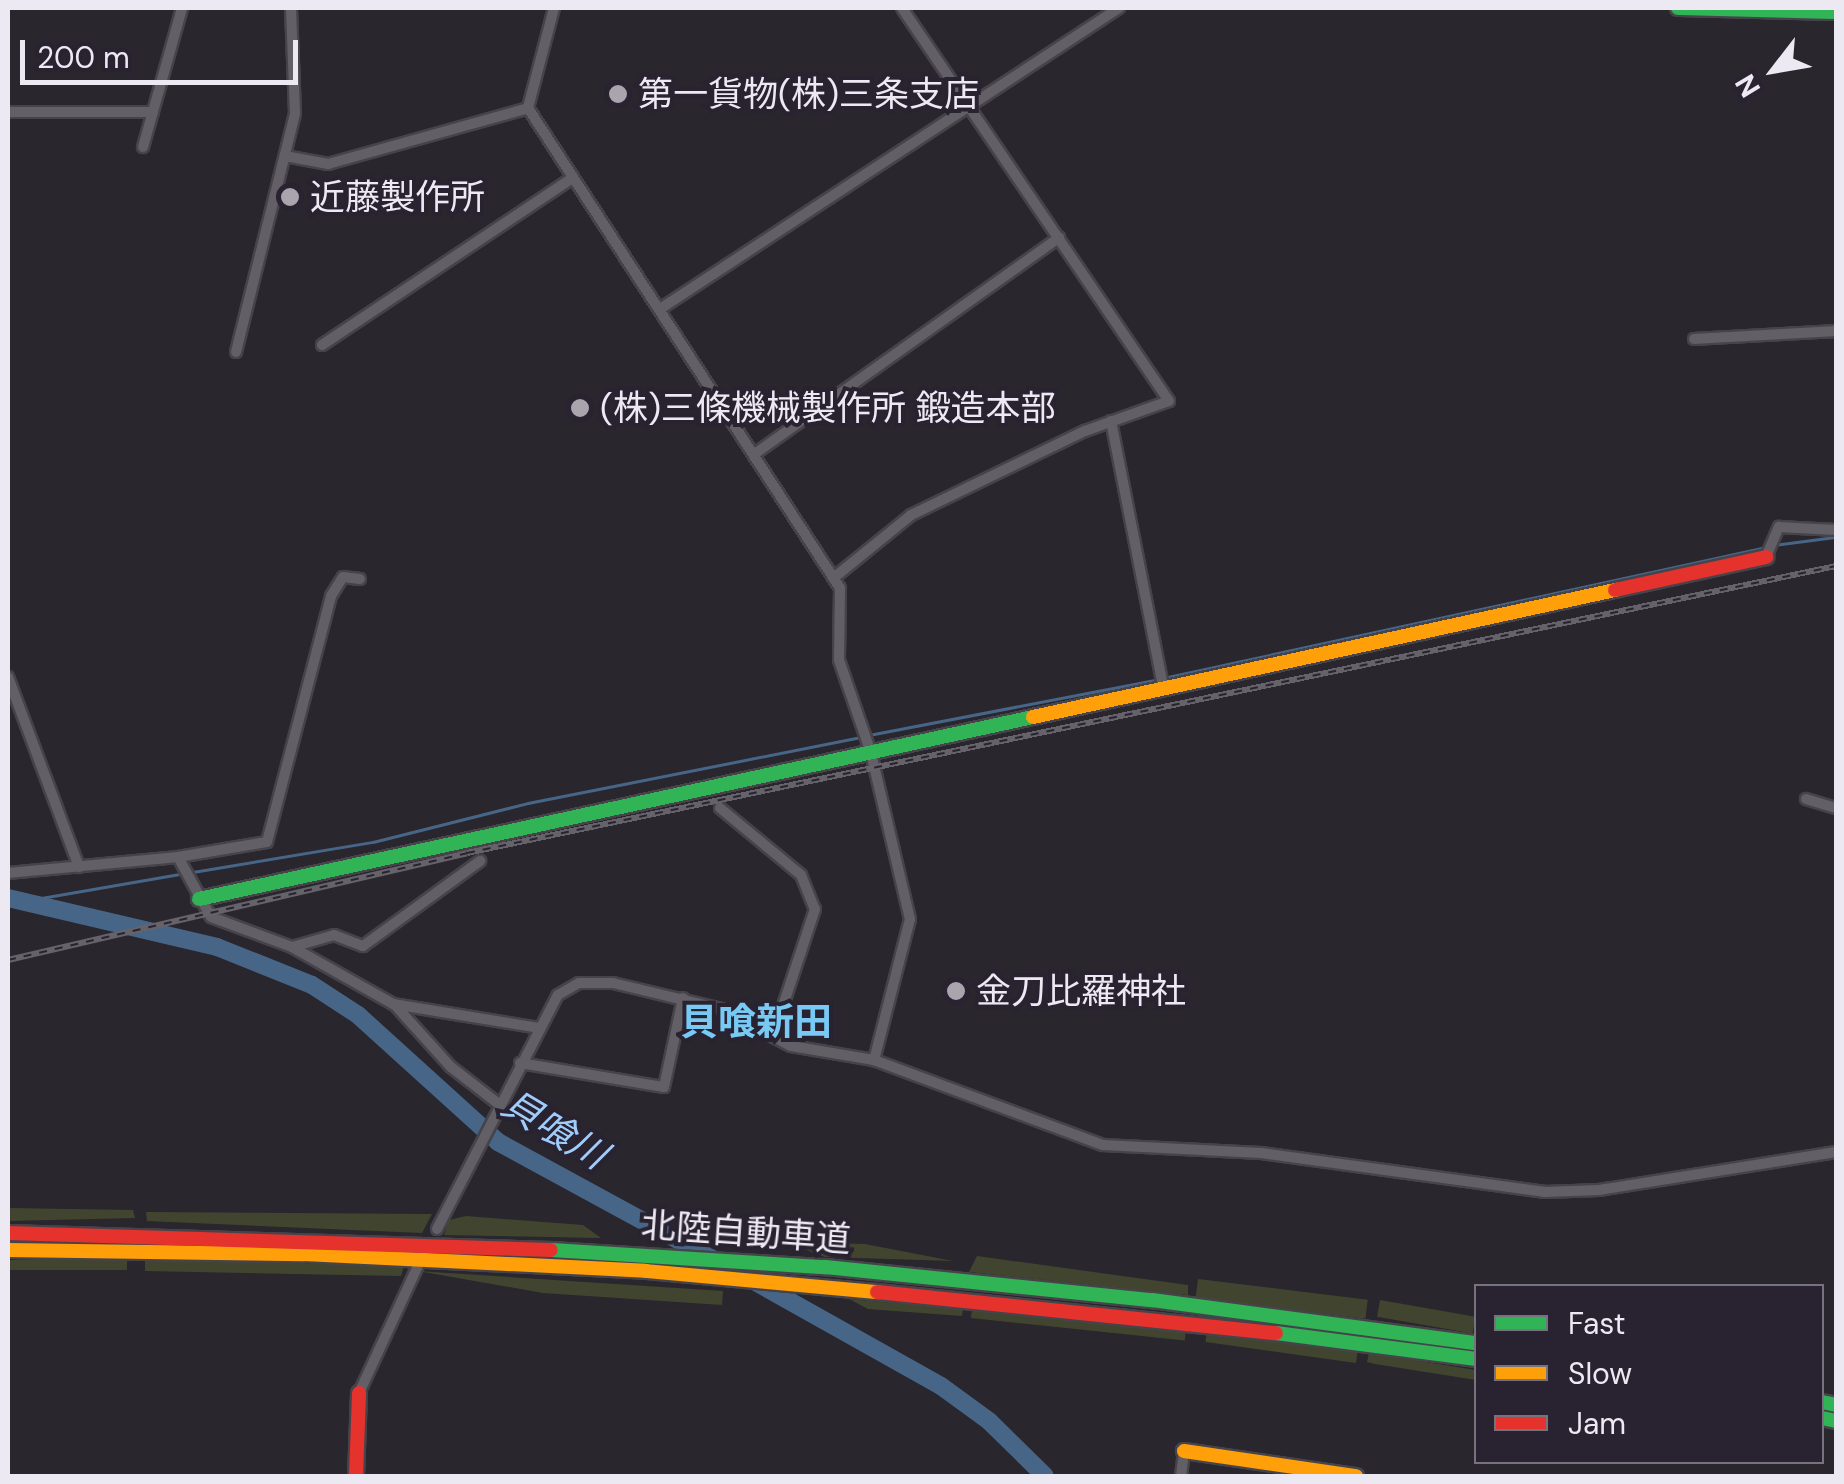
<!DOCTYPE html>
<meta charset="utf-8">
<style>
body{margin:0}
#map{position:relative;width:1844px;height:1484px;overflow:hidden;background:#29262e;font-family:"DM Sans","Noto Sans JP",sans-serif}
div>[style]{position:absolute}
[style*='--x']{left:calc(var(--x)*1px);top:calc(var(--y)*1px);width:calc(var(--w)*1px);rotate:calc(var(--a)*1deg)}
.green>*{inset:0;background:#41452f;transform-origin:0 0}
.stream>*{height:2.5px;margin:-1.25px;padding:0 1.25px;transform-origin:1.25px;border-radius:1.25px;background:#476687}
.river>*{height:18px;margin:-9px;padding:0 9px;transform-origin:9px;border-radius:9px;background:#476687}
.roads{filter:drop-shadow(2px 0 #46434a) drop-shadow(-2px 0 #46434a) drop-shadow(0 2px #46434a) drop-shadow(0 -2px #46434a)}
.street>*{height:10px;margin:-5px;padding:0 5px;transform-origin:5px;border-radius:5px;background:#626066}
.fast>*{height:14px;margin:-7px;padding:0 7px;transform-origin:7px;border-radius:7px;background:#30b455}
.slow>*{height:14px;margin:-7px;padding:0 7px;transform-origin:7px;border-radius:7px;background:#ff9f0a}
.jam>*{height:14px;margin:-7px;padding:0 7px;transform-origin:7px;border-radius:7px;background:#e5322d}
.rail>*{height:6px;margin-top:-3px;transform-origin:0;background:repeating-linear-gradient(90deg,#282231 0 8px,#65626a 0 16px);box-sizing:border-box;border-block:2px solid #65626a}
.dots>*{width:28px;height:28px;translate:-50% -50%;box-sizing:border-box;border:5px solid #282231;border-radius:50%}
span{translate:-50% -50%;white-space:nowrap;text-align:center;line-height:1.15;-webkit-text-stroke:8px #282231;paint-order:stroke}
.poi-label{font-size:35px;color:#ece9f2}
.left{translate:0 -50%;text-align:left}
.street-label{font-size:35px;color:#ece9f2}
.neighbourhood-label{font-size:38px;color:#78caf4;font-weight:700}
.water-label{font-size:38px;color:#a0ccfa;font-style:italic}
.frame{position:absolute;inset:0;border:10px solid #ece9f2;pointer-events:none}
.legend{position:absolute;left:1474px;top:1284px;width:350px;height:180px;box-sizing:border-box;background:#282231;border:2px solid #76727e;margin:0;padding:12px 18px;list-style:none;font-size:30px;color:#ece9f2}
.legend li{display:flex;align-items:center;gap:20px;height:50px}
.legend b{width:50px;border:2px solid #76727e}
.north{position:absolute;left:1724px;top:20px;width:100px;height:100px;-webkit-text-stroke:8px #282231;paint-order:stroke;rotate:239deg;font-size:28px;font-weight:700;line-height:40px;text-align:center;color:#ece9f2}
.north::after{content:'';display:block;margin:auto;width:35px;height:45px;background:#ece9f2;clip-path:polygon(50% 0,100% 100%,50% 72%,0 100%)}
.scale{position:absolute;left:20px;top:40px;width:278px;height:45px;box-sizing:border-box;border:5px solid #ece9f2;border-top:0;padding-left:12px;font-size:30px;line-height:35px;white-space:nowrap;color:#ece9f2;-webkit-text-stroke:8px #282231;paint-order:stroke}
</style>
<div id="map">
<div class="green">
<i style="clip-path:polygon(8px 1208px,133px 1210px,135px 1218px,8px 1221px)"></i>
<i style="clip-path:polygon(146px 1212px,432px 1214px,422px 1233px,147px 1221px)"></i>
<i style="clip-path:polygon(466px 1216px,583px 1225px,601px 1238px,444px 1235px,449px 1220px)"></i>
<i style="clip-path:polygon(786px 1242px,865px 1244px,953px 1261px,825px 1257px)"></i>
<i style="clip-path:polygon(977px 1256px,1188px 1285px,1188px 1295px,969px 1272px)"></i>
<i style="left:8px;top:1260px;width:119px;height:10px"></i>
<i style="clip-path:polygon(145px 1260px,221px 1261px,404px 1266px,401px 1276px,145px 1271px)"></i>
<i style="clip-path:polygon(418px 1271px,723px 1291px,722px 1305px,543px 1293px)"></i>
<i style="left:1198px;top:1279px;width:171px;height:19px;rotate:7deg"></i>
<i style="clip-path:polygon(849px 1299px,963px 1309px,962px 1316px,868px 1309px)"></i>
<i style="left:1380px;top:1300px;width:97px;height:17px;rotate:10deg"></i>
<i style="left:972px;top:1308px;width:215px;height:10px;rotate:6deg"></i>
<i style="left:1207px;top:1331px;width:152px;height:11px;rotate:8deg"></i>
<i style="clip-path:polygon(1369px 1353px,1476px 1370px,1476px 1380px,1375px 1364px,1367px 1362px)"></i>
</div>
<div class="stream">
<i style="--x:1774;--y:545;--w:63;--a:-7.4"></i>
<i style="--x:1168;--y:677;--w:612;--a:-12.26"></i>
<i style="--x:869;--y:735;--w:296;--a:-10.9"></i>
<i style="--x:193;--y:872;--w:182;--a:-9.5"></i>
<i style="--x:373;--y:842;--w:160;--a:-14.1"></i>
<i style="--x:528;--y:803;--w:339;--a:-11.2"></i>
<i style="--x:24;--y:901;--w:159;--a:-9.8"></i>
</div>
<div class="river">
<i style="--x:8;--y:898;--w:215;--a:13.2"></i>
<i style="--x:217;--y:947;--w:102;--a:21.8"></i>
<i style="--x:312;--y:985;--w:55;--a:33.1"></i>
<i style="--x:358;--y:1015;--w:189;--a:42.2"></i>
<i style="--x:498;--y:1142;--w:248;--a:28.6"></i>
<i style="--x:752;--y:1280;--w:217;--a:29.3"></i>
<i style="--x:941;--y:1386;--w:59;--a:36.1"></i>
<i style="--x:989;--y:1421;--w:78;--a:44.5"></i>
</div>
<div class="roads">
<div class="street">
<i style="--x:554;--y:8;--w:103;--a:104.6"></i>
<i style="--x:528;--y:108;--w:572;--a:56.98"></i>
<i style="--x:840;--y:588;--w:72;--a:90.8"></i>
<i style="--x:839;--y:660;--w:98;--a:71"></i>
<i style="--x:871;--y:753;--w:171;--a:76.8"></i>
<i style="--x:910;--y:919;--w:146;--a:104.3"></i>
<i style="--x:8;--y:112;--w:145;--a:0"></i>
<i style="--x:143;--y:147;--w:144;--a:-74.3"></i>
<i style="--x:285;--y:156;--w:44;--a:10.5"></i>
<i style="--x:328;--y:164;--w:208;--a:-15.6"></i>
<i style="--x:660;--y:309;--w:549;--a:-33.26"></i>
<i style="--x:1694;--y:339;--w:142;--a:-3.2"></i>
<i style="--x:322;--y:345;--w:301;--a:-33.7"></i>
<i style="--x:236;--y:352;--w:246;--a:-76.1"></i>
<i style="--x:295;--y:113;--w:105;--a:-92.2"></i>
<i style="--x:1111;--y:421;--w:274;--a:78.9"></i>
<i style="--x:756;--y:453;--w:372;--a:-35.4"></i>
<i style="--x:1766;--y:557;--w:33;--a:-67"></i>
<i style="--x:1779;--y:527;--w:57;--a:3"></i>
<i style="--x:836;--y:576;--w:97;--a:-39.1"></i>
<i style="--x:911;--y:515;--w:193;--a:-25.8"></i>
<i style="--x:1085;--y:431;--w:89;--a:-19.7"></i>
<i style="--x:1169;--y:401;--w:475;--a:-124.2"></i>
<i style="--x:8;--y:677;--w:203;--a:69.5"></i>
<i style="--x:1806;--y:799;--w:31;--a:17"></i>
<i style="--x:720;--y:808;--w:105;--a:39.6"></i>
<i style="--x:801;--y:875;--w:37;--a:68"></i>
<i style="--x:815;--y:909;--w:131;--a:108.3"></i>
<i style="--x:178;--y:857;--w:68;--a:61.2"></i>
<i style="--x:211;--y:917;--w:86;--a:20.3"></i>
<i style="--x:292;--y:947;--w:116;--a:29.4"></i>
<i style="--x:393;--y:1004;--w:149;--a:9.3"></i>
<i style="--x:8;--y:873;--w:171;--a:-5.4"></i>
<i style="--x:178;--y:857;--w:90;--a:-9.6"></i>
<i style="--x:267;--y:842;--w:254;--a:-75.4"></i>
<i style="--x:331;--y:596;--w:22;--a:-58"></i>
<i style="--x:343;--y:577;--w:17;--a:7"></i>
<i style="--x:292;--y:947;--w:44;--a:-15.9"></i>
<i style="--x:334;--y:935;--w:31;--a:21"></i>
<i style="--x:363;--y:946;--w:145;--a:-36"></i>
<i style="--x:394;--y:1004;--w:85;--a:47.9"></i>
<i style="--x:451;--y:1067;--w:62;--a:37.8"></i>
<i style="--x:520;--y:1063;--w:146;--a:9.5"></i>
<i style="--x:664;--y:1087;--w:91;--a:-77.9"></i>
<i style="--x:437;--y:1229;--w:263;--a:-62.7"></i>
<i style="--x:558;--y:995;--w:24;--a:-30"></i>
<i style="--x:579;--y:983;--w:34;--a:0"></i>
<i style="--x:613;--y:983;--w:111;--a:13.5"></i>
<i style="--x:721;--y:1009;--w:79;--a:27.9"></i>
<i style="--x:791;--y:1046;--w:84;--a:9.6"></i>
<i style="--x:874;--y:1060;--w:244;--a:20.4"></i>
<i style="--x:1103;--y:1145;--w:158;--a:2.9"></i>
<i style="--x:1261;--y:1153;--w:287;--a:7.8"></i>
<i style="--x:1545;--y:1192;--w:54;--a:-2.1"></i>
<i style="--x:1599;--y:1190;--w:240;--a:-9.1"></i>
<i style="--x:359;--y:1393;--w:140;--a:-65.1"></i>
<i style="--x:1181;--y:1476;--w:25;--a:-83"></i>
</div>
<div class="fast">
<i style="--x:1678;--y:8;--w:158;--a:1.5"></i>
<i style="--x:199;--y:899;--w:854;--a:-12.31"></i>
<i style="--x:551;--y:1250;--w:275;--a:3.6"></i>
<i style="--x:825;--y:1267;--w:329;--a:5.8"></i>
<i style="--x:1152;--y:1300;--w:327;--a:7.6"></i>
<i style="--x:1276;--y:1333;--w:202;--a:7.4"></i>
<i style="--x:1822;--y:1402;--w:14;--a:12"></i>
<i style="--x:1822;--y:1418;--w:14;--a:12"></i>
</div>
<div class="slow">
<i style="--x:1033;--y:717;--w:596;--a:-12.31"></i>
<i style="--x:8;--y:1250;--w:296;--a:0.8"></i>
<i style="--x:304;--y:1254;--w:342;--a:2.8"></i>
<i style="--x:646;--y:1271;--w:232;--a:5.2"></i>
<i style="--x:1184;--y:1451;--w:174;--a:8.3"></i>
</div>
<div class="jam">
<i style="--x:1615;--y:590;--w:155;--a:-12.3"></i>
<i style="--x:8;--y:1233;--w:543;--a:1.79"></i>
<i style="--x:877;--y:1292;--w:401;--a:5.9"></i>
<i style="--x:356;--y:1476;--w:83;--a:-87.9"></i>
</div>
</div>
<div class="rail">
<i style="--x:8;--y:960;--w:471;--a:-13.1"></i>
<i style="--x:467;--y:853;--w:1399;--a:-11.84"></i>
</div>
<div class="dots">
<i style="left:618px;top:94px;background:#a8a5ad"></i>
<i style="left:290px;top:197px;background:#a8a5ad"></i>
<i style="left:580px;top:408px;background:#a8a5ad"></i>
<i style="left:956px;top:991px;background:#a8a5ad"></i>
</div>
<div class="poi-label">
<span class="left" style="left:638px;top:94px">第一貨物(株)三条支店</span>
<span class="left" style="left:310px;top:197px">近藤製作所</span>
<span class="left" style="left:600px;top:408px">(株)三條機械製作所 鍛造本部</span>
<span class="left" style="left:976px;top:991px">金刀比羅神社</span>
</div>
<div class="street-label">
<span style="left:746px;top:1232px;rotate:4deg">北陸自動車道</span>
</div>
<div class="neighbourhood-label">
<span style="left:756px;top:1023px">貝喰新田</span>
</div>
<div class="water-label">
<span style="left:554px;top:1130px;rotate:31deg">貝喰川</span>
</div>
<div class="frame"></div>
<ul class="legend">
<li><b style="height:12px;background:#30b455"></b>Fast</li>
<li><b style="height:12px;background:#ff9f0a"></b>Slow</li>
<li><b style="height:12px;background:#e5322d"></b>Jam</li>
</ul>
<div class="north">N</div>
<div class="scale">200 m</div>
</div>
